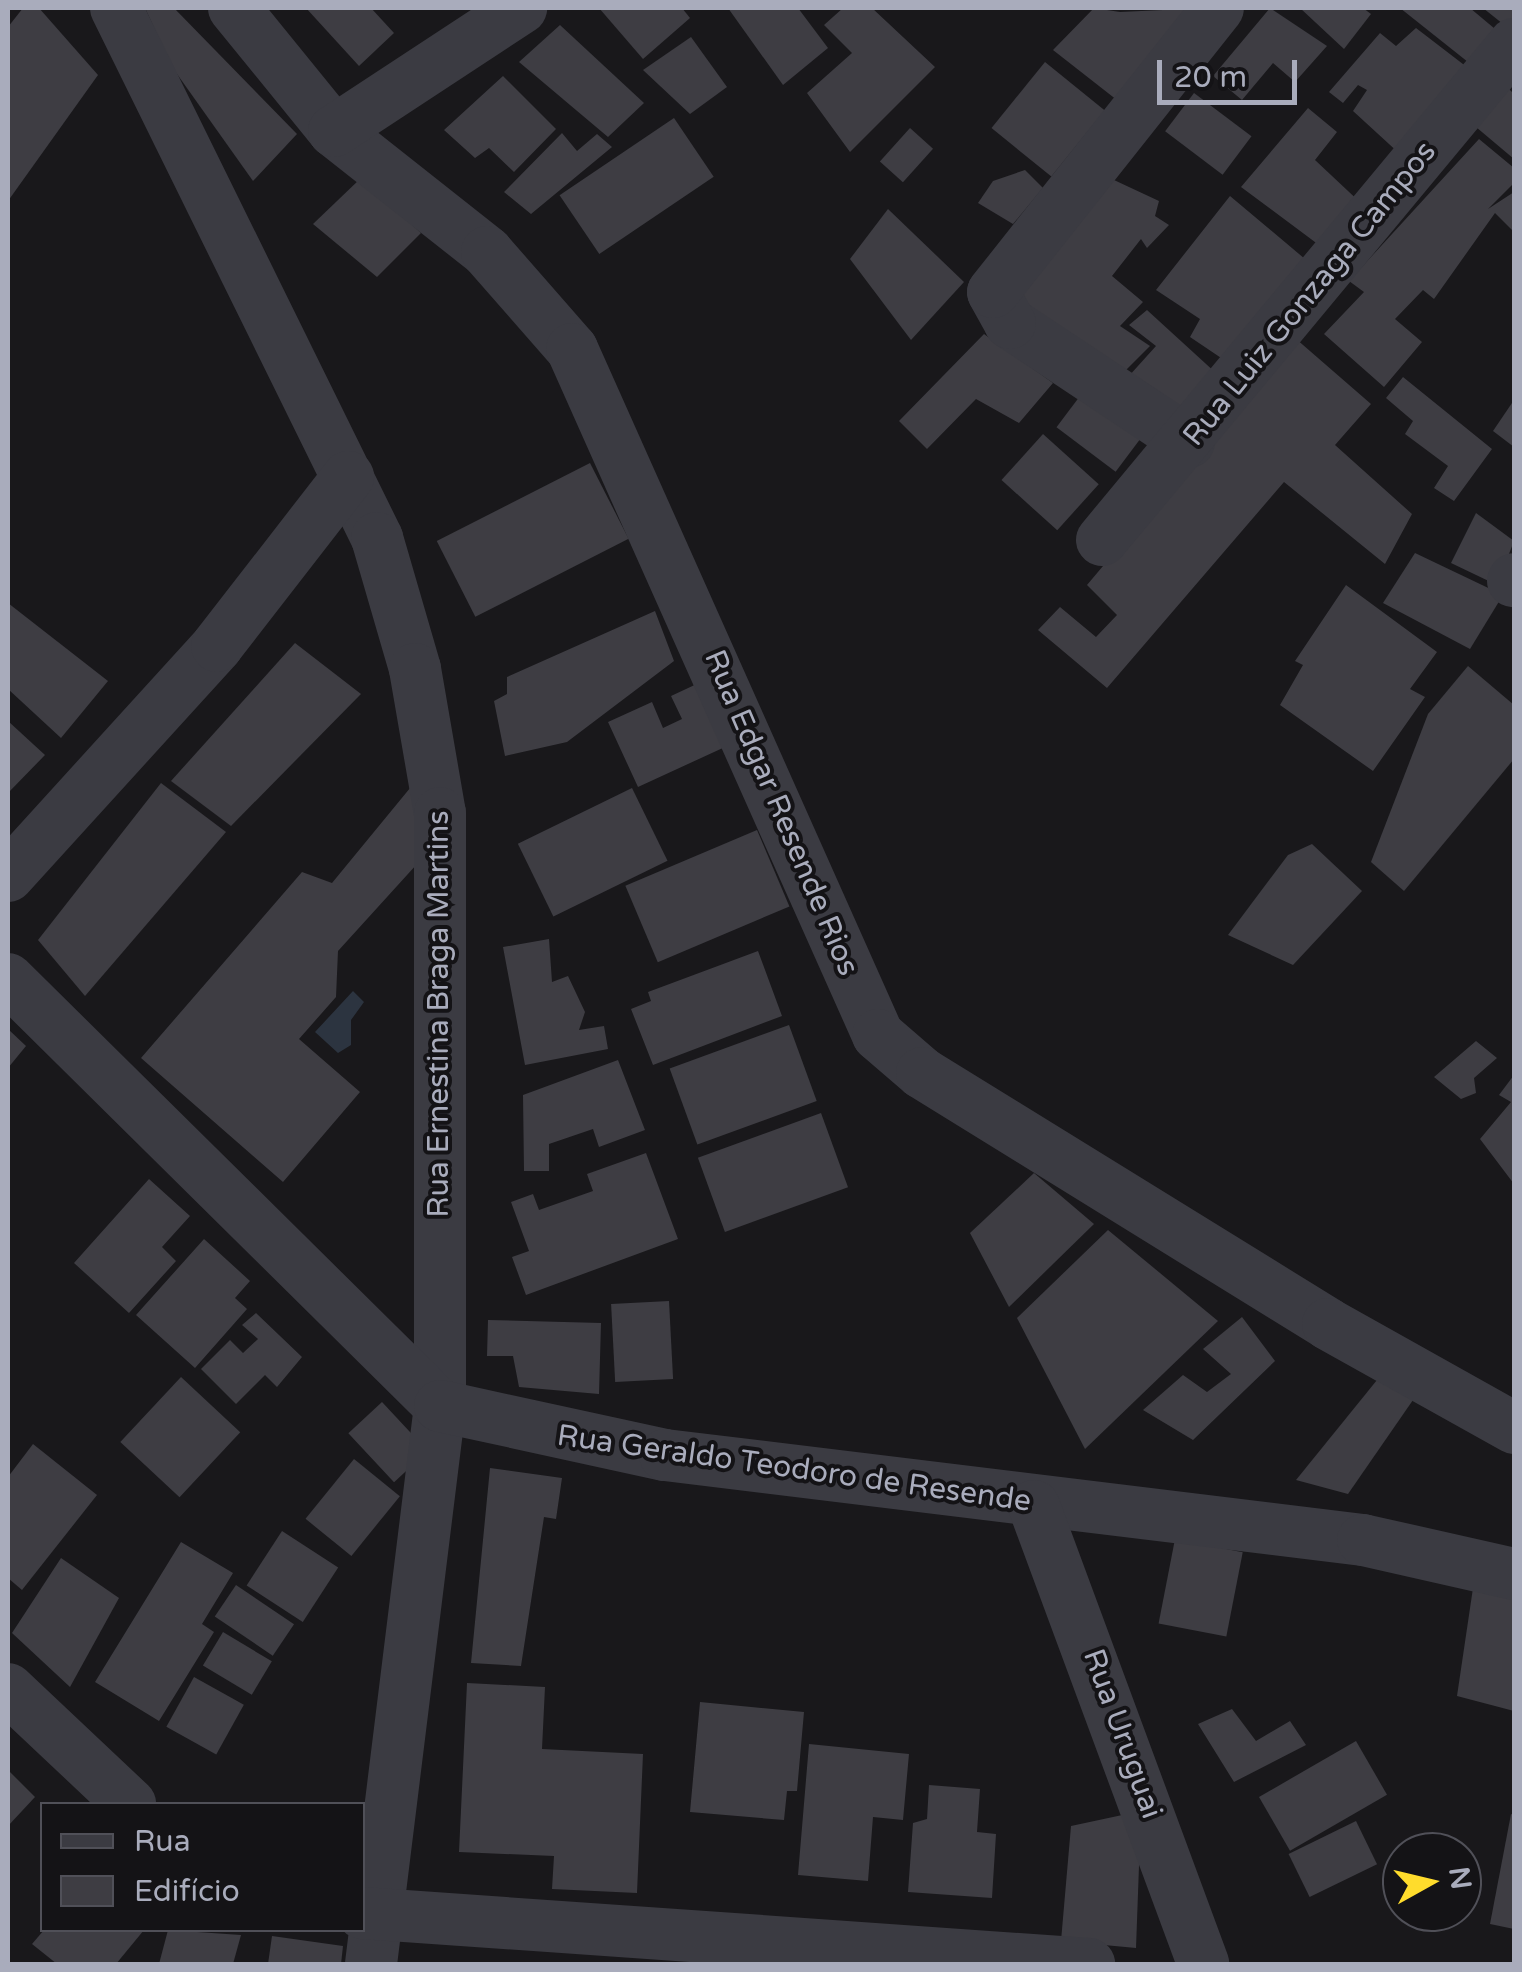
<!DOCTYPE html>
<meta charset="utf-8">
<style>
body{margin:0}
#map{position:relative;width:1522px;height:1972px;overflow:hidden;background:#19181b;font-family:"Varela Round",sans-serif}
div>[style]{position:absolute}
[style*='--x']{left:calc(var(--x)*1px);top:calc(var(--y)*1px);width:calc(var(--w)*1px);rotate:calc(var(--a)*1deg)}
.water>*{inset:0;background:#2c3440}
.building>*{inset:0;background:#3e3d43;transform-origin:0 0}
.street>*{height:52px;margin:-26px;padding:0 26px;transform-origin:26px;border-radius:26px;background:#3b3b42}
span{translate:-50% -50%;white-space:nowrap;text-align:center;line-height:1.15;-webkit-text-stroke:8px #141316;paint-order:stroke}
.street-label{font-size:30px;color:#a9acbc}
.frame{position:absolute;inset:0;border:10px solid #a9acbc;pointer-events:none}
.legend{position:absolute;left:40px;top:1802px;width:325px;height:130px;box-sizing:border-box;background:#141316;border:2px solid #505058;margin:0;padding:12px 18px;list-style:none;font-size:30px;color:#a9acbc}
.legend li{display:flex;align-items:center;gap:20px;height:50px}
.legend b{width:50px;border:2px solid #505058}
.north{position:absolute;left:1382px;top:1832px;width:100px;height:100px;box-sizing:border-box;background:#141316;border:2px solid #505058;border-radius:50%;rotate:82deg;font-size:28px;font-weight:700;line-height:40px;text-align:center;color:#a9acbc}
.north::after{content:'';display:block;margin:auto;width:35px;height:45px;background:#ffdc2c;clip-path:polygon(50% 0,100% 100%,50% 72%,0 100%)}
.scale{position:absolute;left:1157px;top:60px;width:140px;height:45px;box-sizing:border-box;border:5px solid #a9acbc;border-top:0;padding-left:12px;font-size:30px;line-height:35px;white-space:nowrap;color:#a9acbc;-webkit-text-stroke:8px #141316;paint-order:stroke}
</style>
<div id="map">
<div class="water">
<i style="clip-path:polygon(353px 991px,364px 1002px,351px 1020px,351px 1045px,338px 1053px,315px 1032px)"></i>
</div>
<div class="building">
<i style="clip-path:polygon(23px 8px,39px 8px,98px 75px,8px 201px,8px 27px)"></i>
<i style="clip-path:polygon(145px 8px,174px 8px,297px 134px,253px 181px,172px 67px)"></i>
<i style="clip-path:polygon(306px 8px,371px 8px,394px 33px,359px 66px)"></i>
<i style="clip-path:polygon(599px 8px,682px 8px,690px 18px,643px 59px)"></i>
<i style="clip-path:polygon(728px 8px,798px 8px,828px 48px,783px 85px)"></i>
<i style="clip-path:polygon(843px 8px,872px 8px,935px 67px,850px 152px,807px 93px,852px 53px,824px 25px)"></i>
<i style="clip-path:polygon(1094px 8px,1120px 12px,1206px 8px,1122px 104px,1053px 50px)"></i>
<i style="clip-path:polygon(1270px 8px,1327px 46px,1295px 82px,1273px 63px,1242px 100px,1213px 76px)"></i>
<i style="clip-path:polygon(1300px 8px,1363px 8px,1371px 14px,1344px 49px)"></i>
<i style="clip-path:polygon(1400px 8px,1470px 8px,1507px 39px,1478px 70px)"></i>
<i style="clip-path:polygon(1483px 8px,1514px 8px,1514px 21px,1508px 28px)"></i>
<i style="clip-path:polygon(560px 25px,644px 103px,608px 137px,519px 62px)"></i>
<i style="clip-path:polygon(1416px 28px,1472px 71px,1401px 155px,1353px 111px,1367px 90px,1358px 85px,1343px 103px,1329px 92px,1380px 33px,1396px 46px)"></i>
<i style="clip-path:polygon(691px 37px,727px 87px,690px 114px,643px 70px)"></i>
<i style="left:1045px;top:62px;width:77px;height:85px;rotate:39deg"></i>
<i style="clip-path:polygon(503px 76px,556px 129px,514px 172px,489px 148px,475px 158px,444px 130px)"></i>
<i style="clip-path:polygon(1509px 89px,1514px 94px,1514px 159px,1476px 127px)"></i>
<i style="left:1194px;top:93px;width:72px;height:48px;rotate:37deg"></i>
<i style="clip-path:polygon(1308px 108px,1337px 132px,1315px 160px,1364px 206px,1327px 251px,1241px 187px)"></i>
<i style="left:674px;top:118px;width:71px;height:138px;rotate:56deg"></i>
<i style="left:910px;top:128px;width:31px;height:45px;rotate:42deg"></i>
<i style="clip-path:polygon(562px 133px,577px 151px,597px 134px,612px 147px,531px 214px,504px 192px)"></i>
<i style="clip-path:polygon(1479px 139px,1514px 168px,1514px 183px,1488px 209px,1514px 192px,1514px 232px,1495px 213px,1434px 299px,1423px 290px,1395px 319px,1422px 342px,1384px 387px,1324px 334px,1364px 292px,1349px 281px)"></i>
<i style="clip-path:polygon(1025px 170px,1043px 188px,1013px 224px,978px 203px,993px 181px)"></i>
<i style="clip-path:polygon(361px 178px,421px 233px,377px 277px,313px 224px)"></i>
<i style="clip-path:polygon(1114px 180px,1159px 201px,1155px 216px,1169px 225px,1147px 248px,1141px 239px,1112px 276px,1143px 302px,1120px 326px,1150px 346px,1121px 375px,1016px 301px)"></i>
<i style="clip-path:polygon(1230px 196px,1305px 259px,1236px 368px,1190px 337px,1200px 319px,1156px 290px)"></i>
<i style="clip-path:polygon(888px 209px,964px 282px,911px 340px,850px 259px)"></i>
<i style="clip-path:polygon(1147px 310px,1217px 374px,1179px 417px,1128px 377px,1156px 346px,1129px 325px)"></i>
<i style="clip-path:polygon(984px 334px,1053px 383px,1019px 423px,976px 399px,927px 449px,899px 421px)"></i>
<i style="clip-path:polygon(1295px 338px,1371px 404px,1335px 445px,1412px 514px,1385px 564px,1284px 482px,1107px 688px,1038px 630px,1060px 607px,1096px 637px,1117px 615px,1087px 585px)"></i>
<i style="clip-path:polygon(1403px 377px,1492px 449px,1454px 501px,1434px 488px,1448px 466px,1405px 434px,1413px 421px,1386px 398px)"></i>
<i style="left:1086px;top:388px;width:74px;height:49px;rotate:37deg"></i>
<i style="clip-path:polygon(1514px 400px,1514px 447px,1493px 431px)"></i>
<i style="left:1043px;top:434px;width:75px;height:62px;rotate:42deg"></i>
<i style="left:590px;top:463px;width:85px;height:172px;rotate:63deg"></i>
<i style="clip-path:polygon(1476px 513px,1514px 541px,1497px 585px,1451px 563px)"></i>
<i style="clip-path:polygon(1415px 553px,1503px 595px,1470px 649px,1383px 603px)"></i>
<i style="clip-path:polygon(1346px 585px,1437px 652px,1410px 689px,1425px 697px,1373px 771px,1280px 705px,1303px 665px,1295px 661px)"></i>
<i style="clip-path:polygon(8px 603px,108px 681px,61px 738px,8px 689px)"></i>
<i style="clip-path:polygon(655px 611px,674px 661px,567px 742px,505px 756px,494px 701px,507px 694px,507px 677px)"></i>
<i style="clip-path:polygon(295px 643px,361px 694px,231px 826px,171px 781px)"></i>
<i style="clip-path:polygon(1468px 666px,1514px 705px,1514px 759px,1404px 891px,1371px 862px,1428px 714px)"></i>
<i style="clip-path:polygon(716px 675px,738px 741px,638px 787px,608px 722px,652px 702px,663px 728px,682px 719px,671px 696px)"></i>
<i style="clip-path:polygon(8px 721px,45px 755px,8px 793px)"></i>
<i style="clip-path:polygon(415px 782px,427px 853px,338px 951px,336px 997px,299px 1039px,360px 1092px,283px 1182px,141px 1058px,302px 872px,332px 883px)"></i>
<i style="clip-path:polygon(161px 783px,226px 832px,85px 996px,38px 940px)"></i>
<i style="left:632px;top:788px;width:81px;height:127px;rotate:64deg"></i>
<i style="left:757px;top:830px;width:83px;height:143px;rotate:67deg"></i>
<i style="clip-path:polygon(1312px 844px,1362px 891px,1293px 965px,1228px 935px,1288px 855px)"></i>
<i style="clip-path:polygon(549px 939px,552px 982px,568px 976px,585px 1012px,579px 1030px,604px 1026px,608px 1049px,525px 1065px,503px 947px)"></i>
<i style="clip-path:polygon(758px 951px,782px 1016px,653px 1065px,631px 1009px,651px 1001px,648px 992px)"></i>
<i style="left:789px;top:1025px;width:81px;height:127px;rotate:70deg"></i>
<i style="clip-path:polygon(8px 1029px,26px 1046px,8px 1068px)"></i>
<i style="clip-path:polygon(1476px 1041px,1497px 1058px,1474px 1078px,1476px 1093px,1461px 1099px,1434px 1077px)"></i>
<i style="clip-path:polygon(618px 1060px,645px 1130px,599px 1147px,593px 1129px,549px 1144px,549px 1171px,524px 1171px,523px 1095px)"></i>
<i style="clip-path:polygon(1514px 1075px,1514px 1184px,1480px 1139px,1511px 1102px,1499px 1095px)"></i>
<i style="left:821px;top:1113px;width:79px;height:131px;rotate:70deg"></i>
<i style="clip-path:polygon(646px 1153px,678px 1239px,526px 1295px,512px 1257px,529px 1251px,511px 1202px,533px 1194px,539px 1210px,593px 1191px,587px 1174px)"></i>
<i style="clip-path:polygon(1034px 1173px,1094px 1224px,1009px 1307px,970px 1233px)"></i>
<i style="clip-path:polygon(149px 1179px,190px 1216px,162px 1247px,176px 1261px,129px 1313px,74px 1263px)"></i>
<i style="clip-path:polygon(1108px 1230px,1218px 1321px,1085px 1449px,1017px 1318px)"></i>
<i style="clip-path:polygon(204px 1239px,250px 1281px,235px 1298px,247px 1309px,195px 1368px,136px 1315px)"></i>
<i style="left:669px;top:1301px;width:78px;height:58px;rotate:87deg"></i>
<i style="clip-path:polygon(256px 1313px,302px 1357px,277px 1387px,265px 1375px,236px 1404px,201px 1369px,230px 1340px,243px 1353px,258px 1339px,242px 1325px)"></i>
<i style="clip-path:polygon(1242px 1317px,1275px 1361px,1193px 1440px,1143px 1410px,1183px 1375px,1207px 1392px,1231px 1374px,1203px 1349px)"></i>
<i style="clip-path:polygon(488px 1320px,601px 1323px,599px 1394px,519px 1387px,513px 1356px,487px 1356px)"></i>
<i style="left:181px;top:1377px;width:81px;height:89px;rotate:43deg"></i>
<i style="clip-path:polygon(1377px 1380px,1413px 1400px,1348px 1494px,1296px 1480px)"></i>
<i style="left:382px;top:1402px;width:67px;height:46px;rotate:47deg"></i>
<i style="clip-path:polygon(33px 1444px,97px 1495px,22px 1590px,8px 1578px,8px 1477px)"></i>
<i style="left:354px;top:1459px;width:59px;height:77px;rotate:39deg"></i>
<i style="clip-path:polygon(490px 1468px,562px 1478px,556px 1519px,544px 1517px,521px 1666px,471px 1663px)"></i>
<i style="left:282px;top:1531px;width:67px;height:65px;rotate:33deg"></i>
<i style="left:1175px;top:1539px;width:69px;height:86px;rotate:11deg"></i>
<i style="clip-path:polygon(181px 1542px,233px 1573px,202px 1624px,214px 1632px,159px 1721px,95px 1682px)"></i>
<i style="clip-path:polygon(61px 1558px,119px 1598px,70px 1687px,12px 1633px)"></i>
<i style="clip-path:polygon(1514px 1581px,1514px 1711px,1457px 1696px,1473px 1588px)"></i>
<i style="left:236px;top:1585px;width:70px;height:38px;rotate:34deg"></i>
<i style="left:223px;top:1632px;width:57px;height:39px;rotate:31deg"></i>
<i style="left:194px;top:1677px;width:57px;height:57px;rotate:29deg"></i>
<i style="clip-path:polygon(467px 1683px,545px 1687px,542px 1749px,643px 1754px,637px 1893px,552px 1889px,554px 1856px,459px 1852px)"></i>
<i style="clip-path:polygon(700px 1702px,804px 1712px,797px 1791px,787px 1791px,784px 1820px,690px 1812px)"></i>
<i style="clip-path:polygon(1232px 1709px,1256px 1741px,1290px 1721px,1306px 1745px,1234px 1782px,1198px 1724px)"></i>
<i style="left:1356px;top:1741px;width:62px;height:112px;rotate:60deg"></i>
<i style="clip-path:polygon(809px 1744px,909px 1754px,903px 1820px,873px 1817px,868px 1881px,798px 1875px)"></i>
<i style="clip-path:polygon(8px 1770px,35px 1797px,8px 1826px)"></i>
<i style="clip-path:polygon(929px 1785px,980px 1789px,977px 1832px,996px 1834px,992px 1898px,908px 1892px,913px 1823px,927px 1819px)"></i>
<i style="clip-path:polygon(1141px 1811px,1136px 1948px,1061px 1941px,1071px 1826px)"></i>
<i style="clip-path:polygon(1511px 1814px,1514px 1815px,1514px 1929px,1490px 1924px)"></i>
<i style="left:1356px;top:1821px;width:48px;height:75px;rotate:64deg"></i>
<i style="clip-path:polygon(44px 1930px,144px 1930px,116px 1964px,57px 1964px,32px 1944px)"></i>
<i style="clip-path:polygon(168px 1930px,241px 1935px,233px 1964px,159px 1964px)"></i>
<i style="clip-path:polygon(272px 1936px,343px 1946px,341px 1964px,268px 1964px)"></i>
</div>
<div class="street">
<i style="--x:116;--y:8;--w:591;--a:63.78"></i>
<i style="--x:377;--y:538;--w:136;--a:73.8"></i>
<i style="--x:415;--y:669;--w:146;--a:80.2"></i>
<i style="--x:440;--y:813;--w:593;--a:90"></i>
<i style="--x:440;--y:1406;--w:562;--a:97.05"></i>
<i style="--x:234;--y:8;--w:159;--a:50.9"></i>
<i style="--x:334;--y:131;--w:195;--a:38.3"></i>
<i style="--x:487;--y:252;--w:129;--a:48.8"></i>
<i style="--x:572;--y:349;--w:751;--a:65.96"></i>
<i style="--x:878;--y:1035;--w:58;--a:40.8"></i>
<i style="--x:922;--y:1073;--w:477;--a:31.7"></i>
<i style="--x:1328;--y:1324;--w:213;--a:29.2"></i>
<i style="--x:334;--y:131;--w:224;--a:-33.3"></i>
<i style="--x:1189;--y:442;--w:215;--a:-146.4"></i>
<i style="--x:1010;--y:323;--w:35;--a:-119"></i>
<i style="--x:993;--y:292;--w:362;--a:-51.6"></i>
<i style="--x:1102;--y:540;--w:645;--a:-50.29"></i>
<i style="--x:1513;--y:581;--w:2;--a:-63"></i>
<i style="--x:8;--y:876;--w:311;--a:-47.7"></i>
<i style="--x:217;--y:646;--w:214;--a:-52.2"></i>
<i style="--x:8;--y:979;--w:607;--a:44.67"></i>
<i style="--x:440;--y:1406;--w:230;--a:12.3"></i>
<i style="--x:665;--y:1455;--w:703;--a:6.94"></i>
<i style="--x:1363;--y:1540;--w:155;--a:12.7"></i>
<i style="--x:1034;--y:1506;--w:488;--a:69.7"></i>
<i style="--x:8;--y:1689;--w:168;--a:43.3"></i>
<i style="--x:362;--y:1913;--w:729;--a:4.01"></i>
</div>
<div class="street-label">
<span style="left:1310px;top:294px;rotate:-51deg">Rua Luiz Gonzaga Campos</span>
<span style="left:781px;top:813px;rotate:67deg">Rua Edgar Resende Rios</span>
<span style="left:439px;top:1014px;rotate:-90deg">Rua Ernestina Braga Martins</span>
<span style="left:794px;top:1469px;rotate:8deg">Rua Geraldo Teodoro de Resende</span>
<span style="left:1122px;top:1734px;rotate:70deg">Rua Uruguai</span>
</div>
<div class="frame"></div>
<ul class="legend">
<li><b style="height:12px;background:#3b3b42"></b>Rua</li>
<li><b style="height:28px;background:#3e3d43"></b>Edifício</li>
</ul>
<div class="north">N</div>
<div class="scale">20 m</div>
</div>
